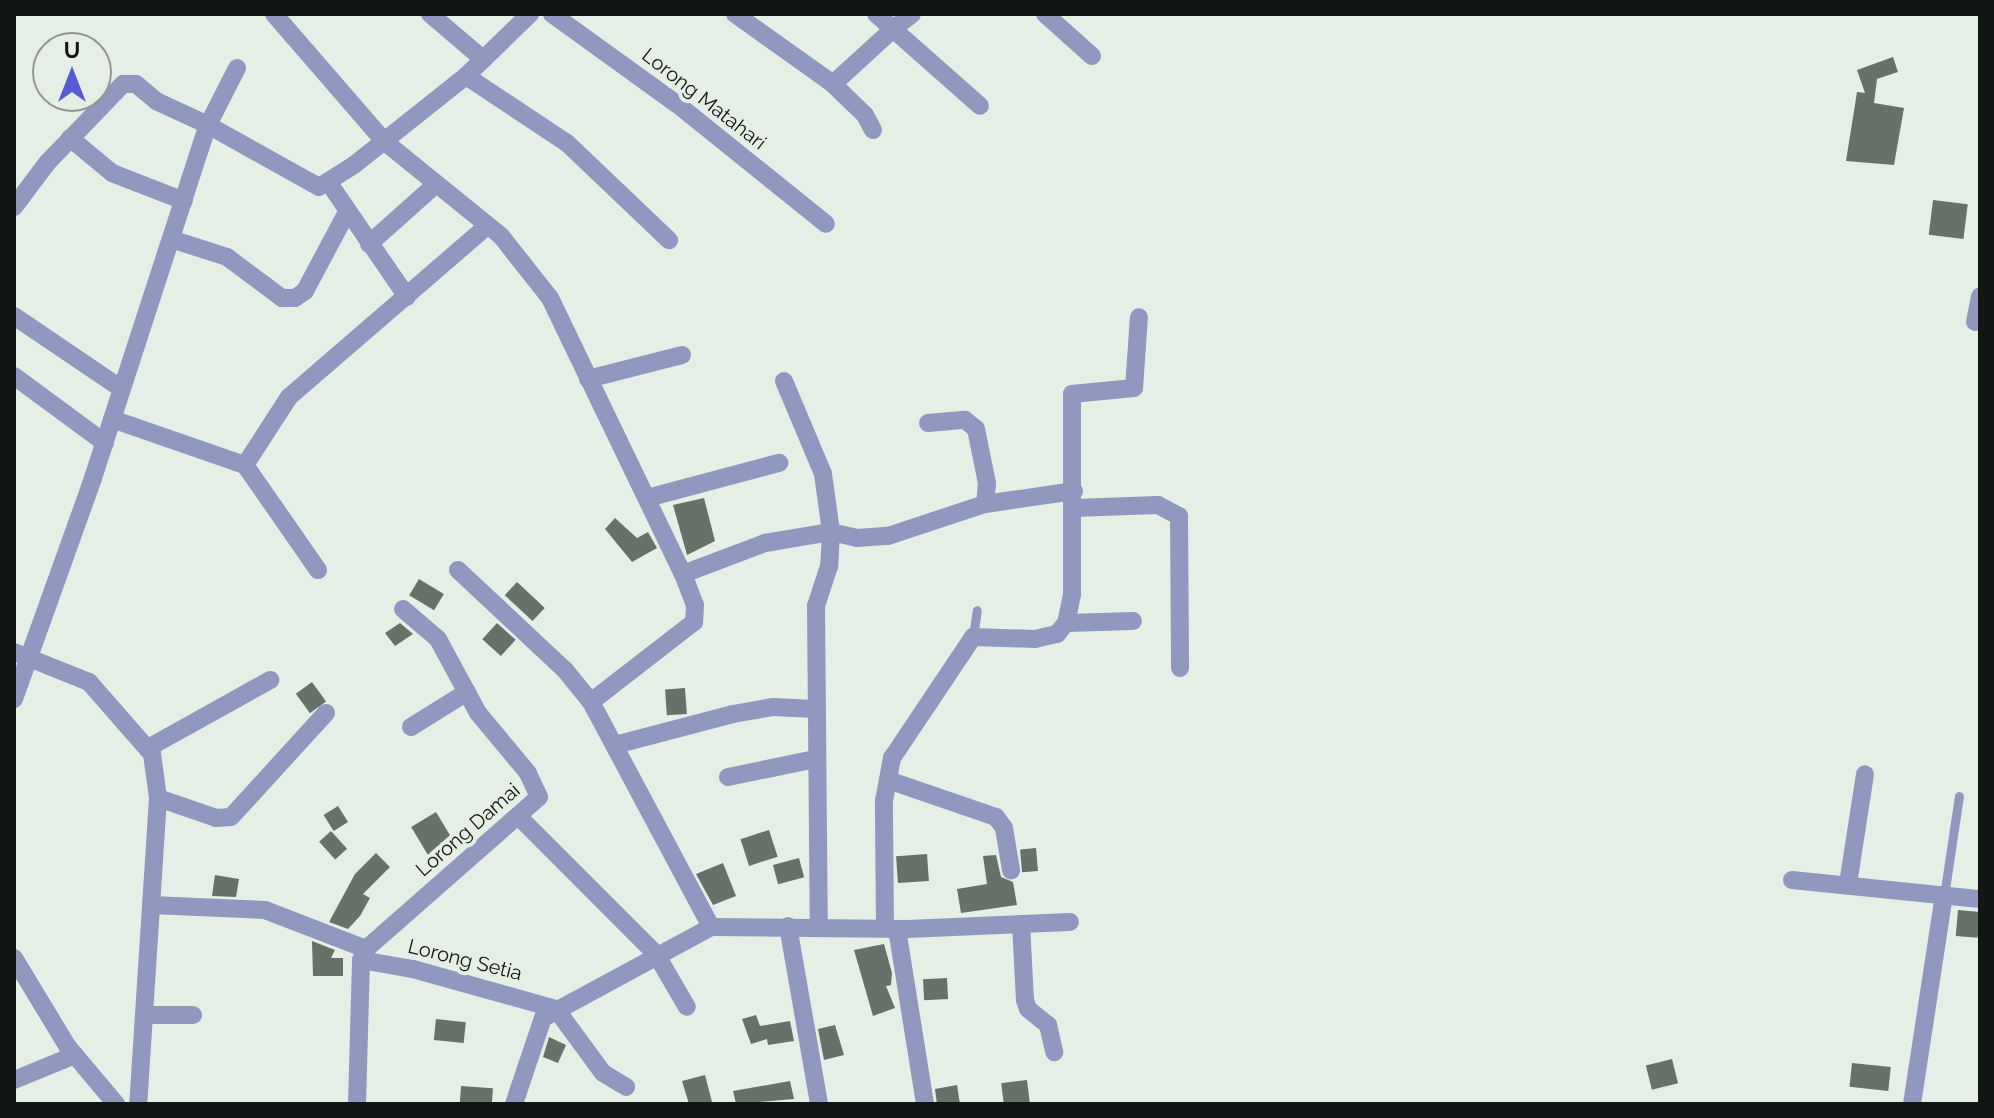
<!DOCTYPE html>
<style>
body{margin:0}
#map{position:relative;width:1994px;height:1118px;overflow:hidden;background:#e5efe6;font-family:Raleway,sans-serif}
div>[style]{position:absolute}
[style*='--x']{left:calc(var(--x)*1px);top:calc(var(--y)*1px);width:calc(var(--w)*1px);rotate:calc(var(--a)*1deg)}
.building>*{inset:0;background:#687169;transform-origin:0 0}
.service>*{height:9px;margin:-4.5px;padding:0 4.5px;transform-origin:4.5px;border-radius:4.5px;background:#9098bf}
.minor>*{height:18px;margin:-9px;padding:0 9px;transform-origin:9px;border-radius:9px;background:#9098bf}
span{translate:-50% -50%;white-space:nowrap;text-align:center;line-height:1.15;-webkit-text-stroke:8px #e5efe6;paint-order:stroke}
.street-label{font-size:20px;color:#121613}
.frame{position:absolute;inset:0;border:16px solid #121613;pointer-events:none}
.north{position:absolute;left:32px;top:32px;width:80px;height:80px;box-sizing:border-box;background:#e5efe6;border:2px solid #919892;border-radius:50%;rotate:0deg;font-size:22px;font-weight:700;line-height:32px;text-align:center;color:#121613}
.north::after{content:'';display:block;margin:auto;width:28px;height:36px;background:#565bd2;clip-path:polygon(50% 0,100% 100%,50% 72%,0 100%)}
</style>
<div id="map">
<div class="building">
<i style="clip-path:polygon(1893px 57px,1898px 72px,1877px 79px,1874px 103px,1904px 108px,1894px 165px,1846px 161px,1857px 92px,1865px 93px,1857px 70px)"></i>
<i style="left:1933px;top:200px;width:35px;height:35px;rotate:7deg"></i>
<i style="clip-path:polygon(704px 498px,715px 541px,687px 555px,673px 505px)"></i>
<i style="clip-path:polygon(615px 518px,637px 538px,648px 532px,657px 548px,632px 562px,605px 529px)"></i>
<i style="left:419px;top:579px;width:29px;height:19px;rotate:31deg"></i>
<i style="left:517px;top:582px;width:38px;height:18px;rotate:43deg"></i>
<i style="clip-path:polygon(400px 623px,413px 634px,395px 646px,385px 633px)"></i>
<i style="left:497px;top:623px;width:25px;height:22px;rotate:42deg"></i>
<i style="left:312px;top:682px;width:24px;height:20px;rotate:54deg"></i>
<i style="left:685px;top:688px;width:26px;height:20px;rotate:86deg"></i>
<i style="left:338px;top:806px;width:19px;height:17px;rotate:58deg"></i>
<i style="left:436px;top:812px;width:35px;height:29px;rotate:59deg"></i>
<i style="left:769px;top:830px;width:28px;height:30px;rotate:72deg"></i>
<i style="left:331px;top:831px;width:24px;height:16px;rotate:48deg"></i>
<i style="left:1036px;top:848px;width:23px;height:16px;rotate:85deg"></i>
<i style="clip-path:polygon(376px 853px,390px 867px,363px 894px,370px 898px,360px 916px,348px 929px,329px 922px,355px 874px)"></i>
<i style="left:927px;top:854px;width:27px;height:31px;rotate:86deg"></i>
<i style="clip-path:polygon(996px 855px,1001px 877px,1013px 882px,1017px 905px,961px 913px,957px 889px,987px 884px,983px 856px)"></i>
<i style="left:799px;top:858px;width:20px;height:27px;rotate:75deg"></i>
<i style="clip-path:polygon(723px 863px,736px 896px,713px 905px,696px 874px)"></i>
<i style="clip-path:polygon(215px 875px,239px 879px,236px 897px,212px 896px)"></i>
<i style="left:1958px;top:910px;width:22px;height:26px;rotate:5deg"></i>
<i style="clip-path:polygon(312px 941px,335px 950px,331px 958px,343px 958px,343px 976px,313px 976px)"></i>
<i style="clip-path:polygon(884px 944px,892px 973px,891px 985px,886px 986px,895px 1008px,873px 1016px,854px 950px)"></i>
<i style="left:947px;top:978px;width:21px;height:24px;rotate:87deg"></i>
<i style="clip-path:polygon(756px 1015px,760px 1026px,790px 1021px,794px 1041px,768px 1045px,767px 1039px,751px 1044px,742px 1019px)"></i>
<i style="left:436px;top:1019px;width:30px;height:21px;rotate:6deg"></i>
<i style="clip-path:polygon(835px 1025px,844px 1055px,824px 1060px,818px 1029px)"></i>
<i style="clip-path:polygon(549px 1037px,566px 1045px,558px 1063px,543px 1057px)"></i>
<i style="left:1672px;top:1059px;width:25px;height:27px;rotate:76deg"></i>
<i style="left:1852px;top:1063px;width:39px;height:24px;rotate:6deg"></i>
<i style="clip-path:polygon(705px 1075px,712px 1102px,689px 1104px,682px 1081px)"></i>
<i style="left:1027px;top:1080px;width:23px;height:26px;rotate:83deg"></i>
<i style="clip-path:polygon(790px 1081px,794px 1099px,736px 1104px,733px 1091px)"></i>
<i style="clip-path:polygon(957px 1085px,960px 1104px,937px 1104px,935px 1089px)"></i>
<i style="left:461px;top:1086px;width:32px;height:16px;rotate:4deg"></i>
</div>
<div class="service">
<i style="--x:973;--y:637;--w:27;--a:-82"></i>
<i style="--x:1944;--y:896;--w:101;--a:-81.5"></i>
</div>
<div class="minor">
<i style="--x:274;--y:14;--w:169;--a:49.1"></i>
<i style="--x:385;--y:142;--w:149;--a:39"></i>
<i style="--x:501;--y:236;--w:79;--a:51.7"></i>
<i style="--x:550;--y:298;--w:306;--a:64.3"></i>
<i style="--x:683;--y:574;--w:33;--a:69"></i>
<i style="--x:695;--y:605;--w:17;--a:93"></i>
<i style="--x:694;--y:622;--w:130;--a:142.2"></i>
<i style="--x:430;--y:14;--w:70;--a:40.3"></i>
<i style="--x:552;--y:14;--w:154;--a:35.8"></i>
<i style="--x:677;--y:104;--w:191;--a:38.8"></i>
<i style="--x:735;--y:14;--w:120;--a:35.5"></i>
<i style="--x:876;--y:14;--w:23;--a:41"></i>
<i style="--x:893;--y:29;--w:24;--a:-38"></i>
<i style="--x:1045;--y:14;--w:63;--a:41.8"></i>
<i style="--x:466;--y:76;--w:121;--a:33.6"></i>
<i style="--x:567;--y:143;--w:141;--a:43.6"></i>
<i style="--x:873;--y:130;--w:17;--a:-118"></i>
<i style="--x:865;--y:115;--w:45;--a:-135.9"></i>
<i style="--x:833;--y:84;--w:81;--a:-42.5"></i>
<i style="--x:893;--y:29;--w:116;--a:41.5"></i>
<i style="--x:70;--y:138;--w:55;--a:39.8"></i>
<i style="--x:112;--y:173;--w:77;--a:21.3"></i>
<i style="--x:329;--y:183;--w:138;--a:55.6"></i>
<i style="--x:14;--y:207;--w:55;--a:-53.1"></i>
<i style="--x:47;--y:163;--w:110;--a:-46.1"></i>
<i style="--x:123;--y:84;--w:13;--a:0"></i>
<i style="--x:136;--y:84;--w:26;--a:40"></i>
<i style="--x:156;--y:101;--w:57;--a:24.8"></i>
<i style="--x:208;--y:125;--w:64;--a:-63"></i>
<i style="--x:171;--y:239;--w:59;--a:17.8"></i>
<i style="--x:227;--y:257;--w:69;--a:36.7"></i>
<i style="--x:282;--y:298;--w:13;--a:0"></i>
<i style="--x:295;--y:298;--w:12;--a:-35"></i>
<i style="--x:305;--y:291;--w:89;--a:-62"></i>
<i style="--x:369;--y:244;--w:89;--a:-41.8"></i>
<i style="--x:14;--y:316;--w:130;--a:34.1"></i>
<i style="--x:1975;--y:322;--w:26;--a:-79"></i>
<i style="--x:14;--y:376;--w:113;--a:36.4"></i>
<i style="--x:588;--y:379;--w:97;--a:-14.3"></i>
<i style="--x:784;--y:381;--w:101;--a:67.2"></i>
<i style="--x:823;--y:474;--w:59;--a:82.1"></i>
<i style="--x:831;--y:532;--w:34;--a:93"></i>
<i style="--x:829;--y:566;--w:42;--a:108"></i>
<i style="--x:816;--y:606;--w:319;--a:89.5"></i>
<i style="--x:112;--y:419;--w:141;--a:19.1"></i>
<i style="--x:245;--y:465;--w:81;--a:-57.1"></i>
<i style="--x:289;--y:397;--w:262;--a:-40.8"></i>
<i style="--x:928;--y:423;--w:37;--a:-5"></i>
<i style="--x:965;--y:420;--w:14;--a:39"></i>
<i style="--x:976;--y:429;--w:55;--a:78.5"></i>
<i style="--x:987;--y:483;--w:21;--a:95"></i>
<i style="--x:245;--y:465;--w:128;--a:55.2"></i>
<i style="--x:647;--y:498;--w:137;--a:-14.9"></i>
<i style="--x:1074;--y:508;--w:84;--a:-2"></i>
<i style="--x:1158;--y:505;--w:24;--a:28"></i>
<i style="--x:1179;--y:516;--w:152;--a:89.6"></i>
<i style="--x:458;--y:570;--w:146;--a:43.1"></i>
<i style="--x:565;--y:670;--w:41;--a:50.9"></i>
<i style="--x:591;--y:702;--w:255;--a:61.9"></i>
<i style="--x:683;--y:574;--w:88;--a:-20.7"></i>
<i style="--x:765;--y:543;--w:67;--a:-9.5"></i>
<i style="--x:831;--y:532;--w:27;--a:13"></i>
<i style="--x:857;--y:538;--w:31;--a:-4"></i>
<i style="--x:888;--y:536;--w:102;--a:-18.3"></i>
<i style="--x:985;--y:504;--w:90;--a:-8.3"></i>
<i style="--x:1066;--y:623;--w:67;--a:-1.7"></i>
<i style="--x:14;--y:652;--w:81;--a:21.8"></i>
<i style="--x:89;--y:682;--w:96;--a:48.8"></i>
<i style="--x:152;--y:754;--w:44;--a:82.2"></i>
<i style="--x:158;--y:798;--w:307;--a:93.7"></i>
<i style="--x:14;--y:699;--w:235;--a:-70.3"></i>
<i style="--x:93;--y:478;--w:371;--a:-72"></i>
<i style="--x:208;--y:125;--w:127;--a:29.2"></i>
<i style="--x:319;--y:187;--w:41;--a:-32.2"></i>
<i style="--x:354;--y:165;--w:143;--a:-38.5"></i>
<i style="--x:466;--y:76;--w:89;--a:-44.1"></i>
<i style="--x:411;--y:727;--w:66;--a:-32"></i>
<i style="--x:615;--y:745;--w:122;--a:-14.7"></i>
<i style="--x:733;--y:714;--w:41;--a:-9.9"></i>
<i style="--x:773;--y:707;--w:42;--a:2.7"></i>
<i style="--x:148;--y:748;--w:140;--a:-29.1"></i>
<i style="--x:728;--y:777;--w:90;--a:-11.6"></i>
<i style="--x:888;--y:780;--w:114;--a:18.9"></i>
<i style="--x:996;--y:817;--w:14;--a:54"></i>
<i style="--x:1004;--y:828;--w:43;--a:80.5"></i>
<i style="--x:158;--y:798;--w:61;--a:19"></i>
<i style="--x:216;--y:818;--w:15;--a:-4"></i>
<i style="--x:231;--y:817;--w:141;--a:-47.6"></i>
<i style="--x:520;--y:818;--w:192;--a:45"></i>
<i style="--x:656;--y:954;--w:61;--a:59.7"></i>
<i style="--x:1792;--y:880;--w:189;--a:5.8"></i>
<i style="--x:1848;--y:884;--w:111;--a:-81.2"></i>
<i style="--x:151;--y:905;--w:114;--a:2.5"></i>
<i style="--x:265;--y:910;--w:108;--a:21.1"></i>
<i style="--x:1021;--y:924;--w:76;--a:87"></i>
<i style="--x:1025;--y:1000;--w:9;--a:72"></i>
<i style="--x:1028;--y:1009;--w:26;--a:39"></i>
<i style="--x:1048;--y:1025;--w:28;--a:77"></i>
<i style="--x:788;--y:926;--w:181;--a:80.1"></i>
<i style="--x:885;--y:928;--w:127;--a:-90.5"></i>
<i style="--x:884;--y:801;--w:44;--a:-79.5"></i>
<i style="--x:892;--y:758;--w:146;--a:-56.2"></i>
<i style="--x:973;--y:637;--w:62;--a:1.8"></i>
<i style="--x:1035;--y:639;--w:23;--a:-13"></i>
<i style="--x:1057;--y:634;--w:14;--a:-51"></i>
<i style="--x:1066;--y:623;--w:30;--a:-78"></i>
<i style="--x:1072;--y:594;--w:200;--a:-90"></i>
<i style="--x:1072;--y:394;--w:62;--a:-5.5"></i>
<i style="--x:1134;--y:388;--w:71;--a:-86"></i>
<i style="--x:897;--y:929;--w:177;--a:80.9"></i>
<i style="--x:14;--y:958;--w:104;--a:58.8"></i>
<i style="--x:68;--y:1047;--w:75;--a:49.9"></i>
<i style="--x:361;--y:960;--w:53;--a:9.8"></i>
<i style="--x:413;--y:969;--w:148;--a:15.6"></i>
<i style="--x:556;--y:1009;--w:79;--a:53.7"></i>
<i style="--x:603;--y:1073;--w:27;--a:31"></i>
<i style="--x:144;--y:1015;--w:49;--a:0"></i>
<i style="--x:14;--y:1080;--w:66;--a:-22.3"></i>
<i style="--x:357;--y:1104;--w:144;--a:-88.4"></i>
<i style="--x:361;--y:960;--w:12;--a:-66"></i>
<i style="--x:366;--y:949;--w:230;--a:-41.3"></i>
<i style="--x:539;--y:797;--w:26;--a:-115"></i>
<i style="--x:528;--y:773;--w:78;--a:-129.8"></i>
<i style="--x:478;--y:713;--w:84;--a:-118.4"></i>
<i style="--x:438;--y:639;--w:46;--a:-139.4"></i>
<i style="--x:514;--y:1104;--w:91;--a:-71.4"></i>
<i style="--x:543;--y:1018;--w:191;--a:-28.4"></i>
<i style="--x:711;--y:927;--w:196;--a:0.6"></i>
<i style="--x:907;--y:929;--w:163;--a:-2.5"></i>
<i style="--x:1912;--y:1104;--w:210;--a:-81.3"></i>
</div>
<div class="street-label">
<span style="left:704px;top:99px;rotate:38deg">Lorong Matahari</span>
<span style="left:468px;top:830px;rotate:-41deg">Lorong Damai</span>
<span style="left:465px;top:960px;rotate:14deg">Lorong Setia</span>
</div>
<div class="frame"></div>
<div class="north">U</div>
</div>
